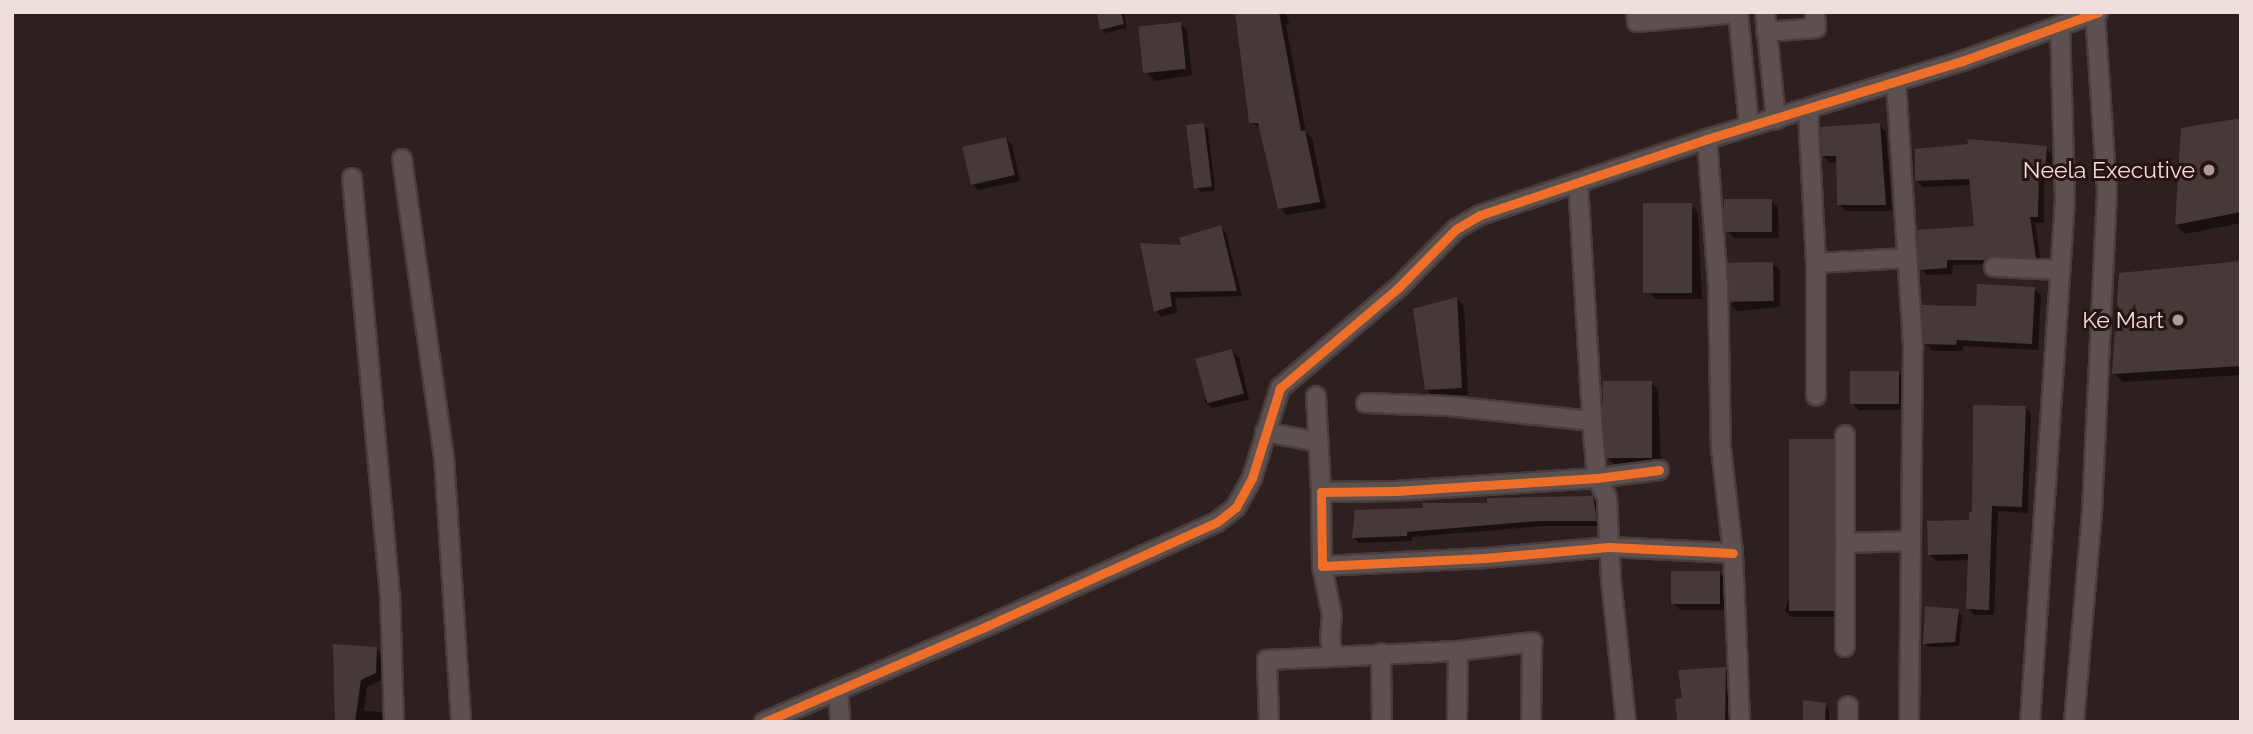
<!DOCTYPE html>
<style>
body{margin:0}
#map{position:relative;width:2253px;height:734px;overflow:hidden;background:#2d201f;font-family:Raleway,sans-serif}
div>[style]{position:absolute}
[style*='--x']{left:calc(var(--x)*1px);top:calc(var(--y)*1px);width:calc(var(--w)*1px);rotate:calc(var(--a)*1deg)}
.shadow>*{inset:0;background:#0007}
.building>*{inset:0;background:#453a37;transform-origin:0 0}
.roads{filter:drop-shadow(2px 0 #493d3c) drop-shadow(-2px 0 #493d3c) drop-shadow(0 2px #493d3c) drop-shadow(0 -2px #493d3c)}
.minor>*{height:18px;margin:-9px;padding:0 9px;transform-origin:9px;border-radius:9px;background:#5c514f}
.cycleway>*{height:9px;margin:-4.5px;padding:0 4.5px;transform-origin:4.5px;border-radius:4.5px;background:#ee6e29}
.dots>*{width:19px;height:19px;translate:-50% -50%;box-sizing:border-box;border:4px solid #291310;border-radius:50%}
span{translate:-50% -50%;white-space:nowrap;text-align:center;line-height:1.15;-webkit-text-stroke:6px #291310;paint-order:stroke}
.poi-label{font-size:23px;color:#efdfdc}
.right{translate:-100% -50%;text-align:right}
.frame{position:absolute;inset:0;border:14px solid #efdfdc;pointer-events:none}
</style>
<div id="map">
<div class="shadow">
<i style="clip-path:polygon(1099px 12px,1124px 12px,1127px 28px,1105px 33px,1101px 29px)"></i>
<i style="clip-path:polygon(1236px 12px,1286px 12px,1289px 24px,1286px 25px,1306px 133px,1312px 138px,1326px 208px,1287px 215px,1280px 208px,1262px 129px,1251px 122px)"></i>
<i style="clip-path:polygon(1180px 24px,1187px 30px,1192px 75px,1155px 81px,1148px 74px)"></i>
<i style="clip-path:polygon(2241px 120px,2241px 223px,2185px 234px,2176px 225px)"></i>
<i style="clip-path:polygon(1203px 124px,1208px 129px,1215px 190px,1201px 192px,1197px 188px)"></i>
<i style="clip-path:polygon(1879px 125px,1886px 132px,1892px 211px,1845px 211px,1839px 204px,1838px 162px,1830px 163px,1824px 156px)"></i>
<i style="clip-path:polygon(1005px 139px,1012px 145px,1020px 181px,978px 190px,971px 183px)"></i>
<i style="clip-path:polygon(2046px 148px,2052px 154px,2051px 178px,2044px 178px,2044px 223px,2035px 223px,2041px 263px,1953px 265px,1952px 274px,1927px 275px,1921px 269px,1976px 228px,1971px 185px,1923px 187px,1917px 181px)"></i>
<i style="clip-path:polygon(1772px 201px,1778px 208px,1779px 238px,1734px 238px,1727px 231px)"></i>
<i style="clip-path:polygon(1691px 205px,1698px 212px,1702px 299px,1656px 299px,1649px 292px)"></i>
<i style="clip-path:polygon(1220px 227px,1226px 233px,1242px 296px,1175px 298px,1177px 312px,1161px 317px,1156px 311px,1184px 247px)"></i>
<i style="clip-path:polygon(2241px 263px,2241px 375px,2123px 382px,2114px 373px)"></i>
<i style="clip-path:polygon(1773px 264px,1780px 270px,1780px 307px,1738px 311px,1731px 305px)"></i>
<i style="clip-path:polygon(2034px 289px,2041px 296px,2038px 350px,1963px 346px,1963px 351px,1933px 351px,1926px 344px,1977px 308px)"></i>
<i style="clip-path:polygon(1457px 299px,1464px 306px,1468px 395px,1433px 396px,1426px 389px)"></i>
<i style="clip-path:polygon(1232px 351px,1239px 358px,1249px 400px,1211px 408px,1204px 401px)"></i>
<i style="clip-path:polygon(1898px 372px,1905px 379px,1905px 410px,1859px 410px,1852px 403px)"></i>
<i style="clip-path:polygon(1652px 383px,1658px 390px,1661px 464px,1615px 465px,1608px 458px)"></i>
<i style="clip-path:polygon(2025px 407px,2031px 414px,2028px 513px,1998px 511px,1994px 615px,1974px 615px,1968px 608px,1969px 560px,1936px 561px,1929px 554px,1971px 521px)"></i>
<i style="clip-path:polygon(1833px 440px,1840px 447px,1838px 617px,1791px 617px,1785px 611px)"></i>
<i style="clip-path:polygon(1593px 498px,1598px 504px,1601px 526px,1545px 526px,1412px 537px,1412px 541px,1359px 543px,1354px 537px)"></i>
<i style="clip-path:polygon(1719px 572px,1726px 579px,1726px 610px,1680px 610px,1673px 603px)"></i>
<i style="clip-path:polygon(1958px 611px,1962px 615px,1959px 646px,1929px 647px,1924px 643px)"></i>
<i style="clip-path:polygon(376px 648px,383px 655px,383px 679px,367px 687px,364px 711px,382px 712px,389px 722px,337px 722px)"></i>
<i style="clip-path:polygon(1726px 669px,1731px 675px,1729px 722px,1679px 722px)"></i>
<i style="clip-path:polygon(1825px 705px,1829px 709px,1829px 722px,1805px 722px)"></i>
</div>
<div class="building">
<i style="clip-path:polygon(1097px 12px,1121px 12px,1124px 24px,1100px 30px)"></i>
<i style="clip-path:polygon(1235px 12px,1279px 12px,1301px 131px,1305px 130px,1320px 202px,1278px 209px,1258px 123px,1249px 123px)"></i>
<i style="left:1181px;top:22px;width:47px;height:43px;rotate:84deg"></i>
<i style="clip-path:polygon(2241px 118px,2241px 212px,2175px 225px,2181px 128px)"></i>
<i style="left:1204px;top:123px;width:64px;height:18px;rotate:83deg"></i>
<i style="clip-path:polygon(1880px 123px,1886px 205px,1837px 205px,1836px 156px,1822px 156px,1820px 127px)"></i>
<i style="left:1006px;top:137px;width:39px;height:45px;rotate:77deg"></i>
<i style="clip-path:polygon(1967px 139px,2047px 146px,2045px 173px,2039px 172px,2038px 217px,2030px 217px,2036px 258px,1995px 256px,1985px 260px,1947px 260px,1947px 268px,1919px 270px,1917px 230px,1974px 226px,1969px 179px,1915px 181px,1915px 149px,1968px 144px)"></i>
<i style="left:1724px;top:199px;width:48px;height:33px"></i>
<i style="left:1643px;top:203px;width:49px;height:90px"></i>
<i style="clip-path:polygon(1221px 225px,1237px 291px,1170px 292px,1172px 306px,1154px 312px,1140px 243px,1181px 245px,1179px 238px)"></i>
<i style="clip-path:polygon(2241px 261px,2241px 366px,2112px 374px,2119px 273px)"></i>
<i style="left:1773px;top:262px;width:39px;height:45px;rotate:89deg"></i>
<i style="clip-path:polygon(1977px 284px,2035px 287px,2032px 344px,1957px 340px,1956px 345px,1924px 344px,1922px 305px,1976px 306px)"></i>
<i style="clip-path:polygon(1457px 297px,1462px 388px,1425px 390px,1413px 309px)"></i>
<i style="left:1232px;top:349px;width:46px;height:38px;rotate:75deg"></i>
<i style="left:1850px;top:371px;width:49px;height:33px"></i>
<i style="left:1603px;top:381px;width:49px;height:77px"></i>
<i style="clip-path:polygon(1973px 405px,2026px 406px,2022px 507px,1992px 506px,1989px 610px,1966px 609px,1968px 554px,1928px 555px,1927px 521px,1969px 520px,1969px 512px,1972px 512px)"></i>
<i style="left:1789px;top:439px;width:45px;height:172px"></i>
<i style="clip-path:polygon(1593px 496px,1597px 521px,1538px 521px,1407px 532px,1407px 536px,1352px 538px,1355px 510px,1423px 508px,1422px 503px,1487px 503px,1487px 498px)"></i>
<i style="left:1671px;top:571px;width:49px;height:33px"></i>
<i style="clip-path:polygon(1925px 606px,1959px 609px,1955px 642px,1923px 644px)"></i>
<i style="clip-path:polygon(333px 644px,377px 647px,376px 673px,361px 680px,355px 722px,335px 722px)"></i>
<i style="clip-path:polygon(1726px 667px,1725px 722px,1677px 722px,1675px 699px,1682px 698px,1678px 670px)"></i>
<i style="clip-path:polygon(1803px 700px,1826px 703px,1825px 722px,1803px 722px)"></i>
</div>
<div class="roads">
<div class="minor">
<i style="--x:1636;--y:12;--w:10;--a:84"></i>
<i style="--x:1637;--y:22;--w:101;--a:-5.1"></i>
<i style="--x:1738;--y:12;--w:115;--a:84.5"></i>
<i style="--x:1765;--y:12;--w:108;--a:84.1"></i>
<i style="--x:1766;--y:32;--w:50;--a:-4.6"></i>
<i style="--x:1816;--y:28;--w:16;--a:-94"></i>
<i style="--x:1896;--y:82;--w:267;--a:86.3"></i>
<i style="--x:1913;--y:348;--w:374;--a:90.6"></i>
<i style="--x:1808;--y:110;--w:153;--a:87"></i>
<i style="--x:1816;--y:263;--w:92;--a:-3.1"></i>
<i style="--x:1707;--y:139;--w:145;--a:85.7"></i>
<i style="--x:1718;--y:284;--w:164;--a:89"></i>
<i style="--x:1721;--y:448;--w:106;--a:83.5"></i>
<i style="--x:1733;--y:553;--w:169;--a:87.6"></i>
<i style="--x:402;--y:159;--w:301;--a:82"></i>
<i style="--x:444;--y:457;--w:266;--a:86.3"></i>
<i style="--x:352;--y:178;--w:419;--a:84.8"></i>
<i style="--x:390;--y:595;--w:127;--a:88.2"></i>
<i style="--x:1578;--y:182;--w:239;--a:86.6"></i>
<i style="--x:1592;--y:421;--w:57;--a:85"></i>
<i style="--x:1597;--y:478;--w:22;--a:63"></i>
<i style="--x:1607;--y:498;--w:82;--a:87.2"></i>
<i style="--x:1611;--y:580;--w:143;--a:84"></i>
<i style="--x:1816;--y:263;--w:133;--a:90"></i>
<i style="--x:1994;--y:267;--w:66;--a:2.6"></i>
<i style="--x:1316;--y:396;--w:96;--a:87"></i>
<i style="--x:1366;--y:403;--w:83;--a:2.1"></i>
<i style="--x:1449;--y:406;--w:144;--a:6"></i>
<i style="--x:1265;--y:432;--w:54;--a:10.7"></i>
<i style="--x:1845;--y:435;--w:108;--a:90"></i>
<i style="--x:1659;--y:470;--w:63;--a:172.6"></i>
<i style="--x:1597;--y:478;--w:202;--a:176.3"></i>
<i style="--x:1395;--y:491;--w:74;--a:179.2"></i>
<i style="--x:1321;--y:492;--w:74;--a:89.2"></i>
<i style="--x:1322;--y:566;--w:163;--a:-2.8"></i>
<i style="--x:1485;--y:558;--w:124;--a:-5.1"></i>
<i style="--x:1609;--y:547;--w:124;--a:2.8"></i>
<i style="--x:1322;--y:566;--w:50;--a:78.5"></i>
<i style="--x:1332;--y:615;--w:23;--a:95"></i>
<i style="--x:1330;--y:638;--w:17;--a:80"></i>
<i style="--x:1845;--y:647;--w:104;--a:-90"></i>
<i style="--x:1845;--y:543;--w:66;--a:-1.7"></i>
<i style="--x:1381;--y:653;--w:69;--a:89.2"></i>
<i style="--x:838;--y:690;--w:32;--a:86"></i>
<i style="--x:764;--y:722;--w:245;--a:-23.3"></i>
<i style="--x:989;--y:625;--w:250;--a:-24.3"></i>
<i style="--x:1217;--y:522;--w:24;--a:-38"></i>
<i style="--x:1236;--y:507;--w:33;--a:-61"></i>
<i style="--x:1252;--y:478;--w:94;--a:-72.7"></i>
<i style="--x:1280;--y:388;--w:155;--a:-40.3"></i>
<i style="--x:1398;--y:288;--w:83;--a:-45.5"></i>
<i style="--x:1456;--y:229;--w:28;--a:-30"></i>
<i style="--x:1480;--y:215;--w:239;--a:-18.5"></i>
<i style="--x:1707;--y:139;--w:267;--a:-17"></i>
<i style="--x:1962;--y:61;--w:145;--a:-19.7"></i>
<i style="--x:1269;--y:722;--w:62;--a:-91.8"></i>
<i style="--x:1267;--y:660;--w:191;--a:-2.7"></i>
<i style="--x:1458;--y:651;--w:75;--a:-6.9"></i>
<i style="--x:1532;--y:642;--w:80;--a:90.7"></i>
<i style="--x:1457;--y:722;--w:71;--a:-89.2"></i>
<i style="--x:1848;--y:722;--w:16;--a:-90"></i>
<i style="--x:2030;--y:722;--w:522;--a:-86.16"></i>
<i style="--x:2065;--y:201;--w:176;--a:-91.6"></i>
<i style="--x:2074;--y:722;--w:213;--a:-85.1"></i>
<i style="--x:2092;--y:510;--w:317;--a:-87.3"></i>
<i style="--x:2107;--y:193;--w:179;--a:-93.8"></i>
</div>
</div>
<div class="cycleway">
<i style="--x:1659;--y:470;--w:63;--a:172.6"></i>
<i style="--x:1597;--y:478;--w:202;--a:176.3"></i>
<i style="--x:1395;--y:491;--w:74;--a:179.2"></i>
<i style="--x:1321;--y:492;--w:74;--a:89.2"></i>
<i style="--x:1322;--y:566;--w:163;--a:-2.8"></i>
<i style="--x:1485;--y:558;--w:124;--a:-5.1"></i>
<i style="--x:1609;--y:547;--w:124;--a:2.8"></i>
<i style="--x:764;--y:722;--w:245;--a:-23.3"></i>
<i style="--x:989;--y:625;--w:250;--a:-24.3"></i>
<i style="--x:1217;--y:522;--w:24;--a:-38"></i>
<i style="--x:1236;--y:507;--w:33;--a:-61"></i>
<i style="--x:1252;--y:478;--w:94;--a:-72.7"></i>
<i style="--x:1280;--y:388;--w:155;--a:-40.3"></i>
<i style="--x:1398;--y:288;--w:83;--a:-45.5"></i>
<i style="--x:1456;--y:229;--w:28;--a:-30"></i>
<i style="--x:1480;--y:215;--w:239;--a:-18.5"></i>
<i style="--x:1707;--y:139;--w:267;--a:-17"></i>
<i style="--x:1962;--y:61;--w:145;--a:-19.7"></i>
</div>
<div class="dots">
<i style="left:2209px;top:170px;background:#ab9c9a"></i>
<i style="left:2178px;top:320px;background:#ab9c9a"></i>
</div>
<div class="poi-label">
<span class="right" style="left:2195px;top:170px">Neela Executive</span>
<span class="right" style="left:2164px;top:320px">Ke Mart</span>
</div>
<div class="frame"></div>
</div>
